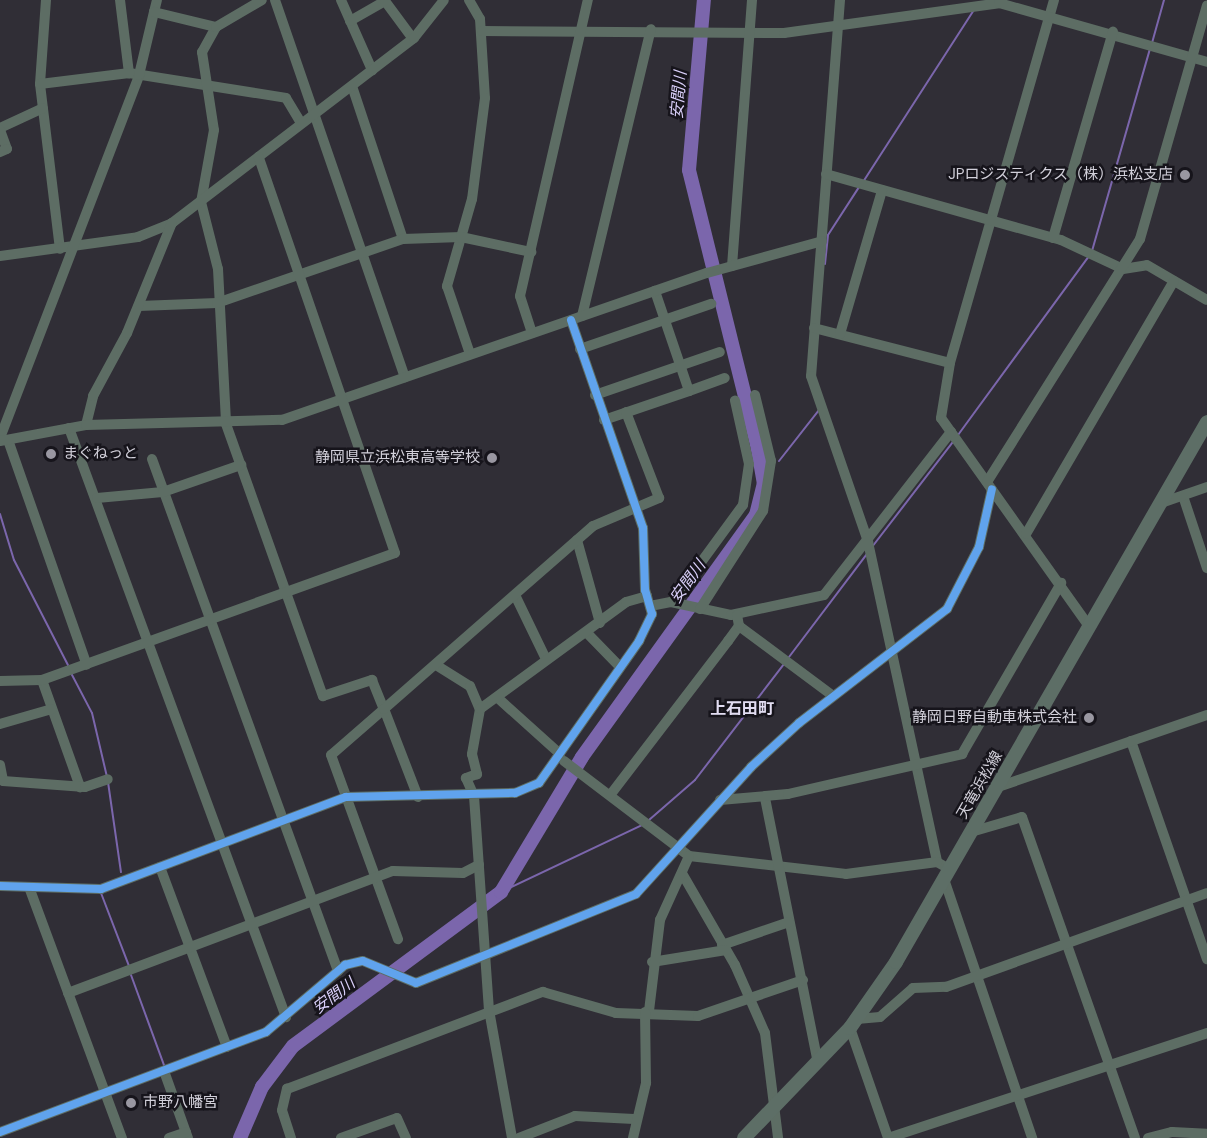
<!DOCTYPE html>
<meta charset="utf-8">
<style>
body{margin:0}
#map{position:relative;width:1207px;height:1138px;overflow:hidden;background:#302e36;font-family:"DM Sans","Noto Sans JP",sans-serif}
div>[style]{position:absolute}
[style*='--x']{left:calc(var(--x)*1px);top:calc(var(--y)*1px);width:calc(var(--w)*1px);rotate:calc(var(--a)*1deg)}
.stream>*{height:2px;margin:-1px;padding:0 1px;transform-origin:1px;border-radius:1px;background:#7b66ac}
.river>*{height:14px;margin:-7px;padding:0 7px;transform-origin:7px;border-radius:7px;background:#7b66ac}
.minor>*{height:10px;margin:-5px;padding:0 5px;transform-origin:5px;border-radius:5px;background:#5d6d64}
.major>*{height:14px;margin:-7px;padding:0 7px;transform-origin:7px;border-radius:7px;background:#5d6e66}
.cycleway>*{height:8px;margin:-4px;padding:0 4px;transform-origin:4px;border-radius:4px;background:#60a3ed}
.dots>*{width:16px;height:16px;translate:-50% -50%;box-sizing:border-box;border:3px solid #16141b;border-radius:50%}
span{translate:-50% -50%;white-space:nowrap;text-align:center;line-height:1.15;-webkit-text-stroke:5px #16141b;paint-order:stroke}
.poi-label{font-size:15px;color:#d2d0da}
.right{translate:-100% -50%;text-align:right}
.left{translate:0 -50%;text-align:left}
.street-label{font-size:15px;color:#d2d0da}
.water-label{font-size:16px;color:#d9cff9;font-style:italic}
.neighbourhood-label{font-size:16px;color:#e2ddf2;font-weight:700}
</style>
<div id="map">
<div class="stream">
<i style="--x:1152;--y:43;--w:45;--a:-74.4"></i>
<i style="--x:863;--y:182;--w:205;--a:-57.2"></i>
<i style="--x:1092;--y:251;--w:210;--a:-74"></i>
<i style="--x:825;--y:264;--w:29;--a:-84"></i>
<i style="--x:828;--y:235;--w:57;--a:-57.1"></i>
<i style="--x:958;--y:435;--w:222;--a:-53.8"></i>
<i style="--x:779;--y:461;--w:65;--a:-51.9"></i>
<i style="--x:0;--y:514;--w:48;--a:73.1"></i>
<i style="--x:14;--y:560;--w:118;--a:62.8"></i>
<i style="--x:872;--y:547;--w:133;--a:-52.4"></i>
<i style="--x:789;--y:657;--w:129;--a:-52.9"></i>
<i style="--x:71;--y:673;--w:45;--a:62.3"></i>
<i style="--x:92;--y:713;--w:66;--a:76.8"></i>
<i style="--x:108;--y:782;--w:91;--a:81.8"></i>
<i style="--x:649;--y:820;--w:61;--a:-41"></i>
<i style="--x:695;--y:780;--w:146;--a:-52.5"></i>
<i style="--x:501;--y:892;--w:156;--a:-25.4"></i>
<i style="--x:101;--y:893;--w:78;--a:69"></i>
<i style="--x:131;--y:975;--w:96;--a:69.9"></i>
</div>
<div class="river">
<i style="--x:240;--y:1138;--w:56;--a:-66.7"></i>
<i style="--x:262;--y:1087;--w:51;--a:-52.9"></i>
<i style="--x:293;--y:1046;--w:259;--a:-36.5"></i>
<i style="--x:501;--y:892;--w:157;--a:-59"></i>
<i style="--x:582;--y:757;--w:298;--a:-54.3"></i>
<i style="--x:756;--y:515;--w:32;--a:-76"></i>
<i style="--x:764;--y:484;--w:36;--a:-100"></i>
<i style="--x:758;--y:449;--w:287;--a:-103.9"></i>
<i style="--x:689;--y:170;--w:171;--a:-85"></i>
</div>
<div class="minor">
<i style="--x:46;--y:0;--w:84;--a:94.1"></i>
<i style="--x:40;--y:84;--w:166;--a:83.1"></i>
<i style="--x:120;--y:0;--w:74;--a:83"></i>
<i style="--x:129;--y:73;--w:159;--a:9"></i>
<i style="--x:286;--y:98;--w:29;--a:59"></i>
<i style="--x:275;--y:0;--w:399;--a:71"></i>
<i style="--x:341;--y:0;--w:77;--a:66.1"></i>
<i style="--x:469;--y:0;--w:22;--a:60"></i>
<i style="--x:480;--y:19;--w:79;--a:86.4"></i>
<i style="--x:485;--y:98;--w:102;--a:97.3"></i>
<i style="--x:472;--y:199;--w:91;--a:106"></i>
<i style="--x:447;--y:286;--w:72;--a:71.3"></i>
<i style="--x:840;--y:0;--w:377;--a:94.4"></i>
<i style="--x:811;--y:376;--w:176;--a:71"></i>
<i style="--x:868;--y:542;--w:327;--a:77.8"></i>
<i style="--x:937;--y:862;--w:14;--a:30"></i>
<i style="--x:1054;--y:0;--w:378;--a:106"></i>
<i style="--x:950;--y:363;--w:56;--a:99.3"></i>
<i style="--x:941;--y:418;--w:257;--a:54.6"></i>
<i style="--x:154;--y:12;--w:12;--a:-76"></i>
<i style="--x:350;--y:21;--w:40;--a:-29.7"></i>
<i style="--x:385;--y:1;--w:47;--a:53.6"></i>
<i style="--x:216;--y:27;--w:29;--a:119"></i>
<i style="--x:202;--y:52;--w:79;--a:81.3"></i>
<i style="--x:214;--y:130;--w:73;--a:100.2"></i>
<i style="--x:201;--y:202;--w:69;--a:75.8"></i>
<i style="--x:218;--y:269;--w:155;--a:87"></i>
<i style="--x:226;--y:424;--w:289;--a:70.4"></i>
<i style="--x:323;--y:696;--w:52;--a:-18.1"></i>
<i style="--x:372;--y:680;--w:31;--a:68"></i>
<i style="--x:384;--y:709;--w:70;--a:139"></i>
<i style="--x:331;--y:755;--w:196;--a:70"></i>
<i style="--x:482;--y:31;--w:302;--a:0.4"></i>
<i style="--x:784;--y:33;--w:217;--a:-7.9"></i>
<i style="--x:999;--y:3;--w:216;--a:15.8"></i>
<i style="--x:40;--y:84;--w:90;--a:-7"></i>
<i style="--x:352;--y:86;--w:161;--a:71.6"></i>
<i style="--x:0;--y:128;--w:47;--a:-24.9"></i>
<i style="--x:0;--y:130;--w:20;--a:70"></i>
<i style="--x:7;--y:149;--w:8;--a:157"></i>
<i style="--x:826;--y:174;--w:244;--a:15.7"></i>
<i style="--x:1061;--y:240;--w:68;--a:25.1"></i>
<i style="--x:1123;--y:269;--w:24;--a:-9"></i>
<i style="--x:1147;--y:265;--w:69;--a:30.3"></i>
<i style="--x:1053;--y:238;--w:215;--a:-73.8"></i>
<i style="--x:0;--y:256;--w:139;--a:-7.8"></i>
<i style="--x:138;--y:237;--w:37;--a:-22"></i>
<i style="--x:172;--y:223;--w:305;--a:-37.4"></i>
<i style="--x:414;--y:38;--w:48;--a:-51.7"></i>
<i style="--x:732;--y:266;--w:267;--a:-85.7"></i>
<i style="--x:139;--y:306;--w:78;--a:-2.2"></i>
<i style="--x:217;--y:303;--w:197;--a:-19"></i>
<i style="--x:403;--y:239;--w:58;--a:-2"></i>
<i style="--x:461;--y:237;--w:72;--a:12.1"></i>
<i style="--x:582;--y:316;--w:295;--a:-76.5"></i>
<i style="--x:814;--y:328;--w:140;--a:14.4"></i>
<i style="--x:532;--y:333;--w:39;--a:-108"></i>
<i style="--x:520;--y:296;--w:304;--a:-77.1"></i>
<i style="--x:840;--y:334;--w:150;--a:-73.7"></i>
<i style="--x:580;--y:349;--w:139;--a:-19"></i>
<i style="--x:689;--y:391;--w:38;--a:-20"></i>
<i style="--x:595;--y:395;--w:132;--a:-19"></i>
<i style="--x:604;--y:420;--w:90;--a:-18.8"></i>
<i style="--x:689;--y:391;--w:106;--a:-108.8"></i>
<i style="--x:86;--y:425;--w:30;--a:-76"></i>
<i style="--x:93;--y:396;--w:72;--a:-61.6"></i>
<i style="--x:127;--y:333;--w:119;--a:-67.8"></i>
<i style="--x:69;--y:428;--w:628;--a:69.78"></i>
<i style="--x:0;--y:438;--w:389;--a:-69"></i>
<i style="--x:139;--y:75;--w:65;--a:-76.6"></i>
<i style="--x:154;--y:12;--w:64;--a:13.6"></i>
<i style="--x:216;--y:27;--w:53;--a:-30.4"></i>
<i style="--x:8;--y:440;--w:238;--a:70.7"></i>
<i style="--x:0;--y:441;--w:87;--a:-10.5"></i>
<i style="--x:86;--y:425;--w:196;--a:-1.5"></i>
<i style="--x:282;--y:420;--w:450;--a:-19.1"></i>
<i style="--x:707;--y:273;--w:119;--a:-15.5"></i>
<i style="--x:152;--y:459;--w:545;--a:70.03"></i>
<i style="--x:987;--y:482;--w:287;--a:-57.8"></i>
<i style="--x:1140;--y:239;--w:243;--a:-74"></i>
<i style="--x:1183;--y:496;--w:76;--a:71.6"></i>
<i style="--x:97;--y:498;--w:66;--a:-5.2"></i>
<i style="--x:163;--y:492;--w:83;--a:-19.1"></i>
<i style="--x:1161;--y:503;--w:49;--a:-19.2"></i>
<i style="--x:1026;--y:534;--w:293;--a:-59.7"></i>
<i style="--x:577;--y:540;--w:86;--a:74.5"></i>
<i style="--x:515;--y:595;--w:71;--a:64.2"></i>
<i style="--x:672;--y:602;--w:120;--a:-53.8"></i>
<i style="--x:743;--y:505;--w:41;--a:-81.7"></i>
<i style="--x:749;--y:464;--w:65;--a:-102.5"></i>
<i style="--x:650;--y:606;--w:21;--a:-11"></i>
<i style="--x:671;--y:602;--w:61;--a:12.2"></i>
<i style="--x:731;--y:615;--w:95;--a:-12.1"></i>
<i style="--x:824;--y:595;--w:207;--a:-52.1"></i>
<i style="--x:700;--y:609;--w:117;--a:-57.3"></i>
<i style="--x:763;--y:511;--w:51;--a:-80.9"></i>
<i style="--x:771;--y:461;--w:68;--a:-103.6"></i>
<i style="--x:739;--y:626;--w:116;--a:36.6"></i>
<i style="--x:588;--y:634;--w:45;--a:45.9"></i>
<i style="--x:436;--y:665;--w:40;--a:32"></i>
<i style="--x:470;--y:686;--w:25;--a:67"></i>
<i style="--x:480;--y:709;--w:46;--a:100.1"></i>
<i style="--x:472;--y:754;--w:21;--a:76"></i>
<i style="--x:477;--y:774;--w:12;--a:160"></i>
<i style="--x:466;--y:778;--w:20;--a:66"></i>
<i style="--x:474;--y:796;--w:215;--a:86"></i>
<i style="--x:489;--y:1010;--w:130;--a:79.8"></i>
<i style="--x:42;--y:680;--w:114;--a:70.4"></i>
<i style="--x:0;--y:681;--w:42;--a:-1.4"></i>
<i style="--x:42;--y:680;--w:375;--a:-19.8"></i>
<i style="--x:395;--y:553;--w:419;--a:-109"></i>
<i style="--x:499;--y:699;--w:82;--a:42"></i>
<i style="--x:480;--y:709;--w:181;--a:-36.2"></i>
<i style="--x:626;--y:602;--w:22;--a:-16"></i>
<i style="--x:0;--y:724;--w:54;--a:-16.1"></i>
<i style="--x:1131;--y:741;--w:231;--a:70.8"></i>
<i style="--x:564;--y:761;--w:157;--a:37.2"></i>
<i style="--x:689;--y:856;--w:158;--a:6.5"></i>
<i style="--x:846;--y:874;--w:92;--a:-7.5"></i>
<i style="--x:0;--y:765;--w:16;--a:79"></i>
<i style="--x:3;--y:781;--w:82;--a:4.2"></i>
<i style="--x:85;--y:787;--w:24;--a:-19"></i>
<i style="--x:998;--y:787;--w:221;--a:-19"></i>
<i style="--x:611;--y:794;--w:193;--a:-52.6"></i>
<i style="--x:728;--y:641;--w:19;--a:-54"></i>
<i style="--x:739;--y:626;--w:11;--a:-100"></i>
<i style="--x:418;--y:797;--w:94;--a:-111.1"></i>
<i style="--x:384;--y:709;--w:278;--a:-41.2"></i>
<i style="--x:593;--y:526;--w:72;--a:-23"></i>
<i style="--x:659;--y:498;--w:92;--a:-111"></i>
<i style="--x:765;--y:798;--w:270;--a:78.7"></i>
<i style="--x:720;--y:800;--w:68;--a:-5"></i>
<i style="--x:788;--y:794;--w:179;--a:-12.9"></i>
<i style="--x:962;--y:754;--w:198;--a:-59.9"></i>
<i style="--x:971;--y:832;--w:53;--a:-16.4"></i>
<i style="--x:1022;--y:817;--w:340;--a:70.6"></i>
<i style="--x:160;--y:867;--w:192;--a:69.6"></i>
<i style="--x:683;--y:875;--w:104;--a:60"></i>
<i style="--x:735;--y:965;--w:74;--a:66.2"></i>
<i style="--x:765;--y:1033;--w:106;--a:82.9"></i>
<i style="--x:944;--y:879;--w:274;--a:71.2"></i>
<i style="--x:0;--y:886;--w:101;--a:1.7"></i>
<i style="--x:101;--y:889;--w:262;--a:-20.6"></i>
<i style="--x:346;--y:797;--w:169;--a:-1.4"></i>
<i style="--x:515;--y:793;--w:26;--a:-23"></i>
<i style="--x:539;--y:783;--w:174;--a:-54.8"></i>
<i style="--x:639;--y:641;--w:30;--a:-64"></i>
<i style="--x:652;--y:614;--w:25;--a:-106"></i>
<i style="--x:645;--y:590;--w:62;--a:-91.8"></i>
<i style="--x:643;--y:528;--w:220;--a:-109.1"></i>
<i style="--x:29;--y:887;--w:268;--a:69.7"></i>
<i style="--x:722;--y:945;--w:71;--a:-18.9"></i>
<i style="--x:652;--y:962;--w:75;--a:-9.2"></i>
<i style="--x:68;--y:993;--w:347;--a:-20.6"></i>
<i style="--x:393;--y:871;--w:70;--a:1.6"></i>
<i style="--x:463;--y:873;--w:18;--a:-27"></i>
<i style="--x:649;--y:1011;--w:92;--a:-83.1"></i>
<i style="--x:660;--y:920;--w:70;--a:-65.6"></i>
<i style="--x:857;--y:1019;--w:23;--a:-5"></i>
<i style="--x:880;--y:1017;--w:44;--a:-41.3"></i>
<i style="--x:913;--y:988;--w:33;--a:-2"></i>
<i style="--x:946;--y:987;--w:277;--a:-19.8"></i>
<i style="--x:850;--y:1028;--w:116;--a:70.9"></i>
<i style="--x:164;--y:1071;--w:71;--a:70.3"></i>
<i style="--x:0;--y:1132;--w:284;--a:-20.6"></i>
<i style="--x:266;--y:1032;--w:104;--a:-40.3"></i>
<i style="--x:345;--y:965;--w:18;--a:-13"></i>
<i style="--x:363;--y:961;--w:57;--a:22.5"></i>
<i style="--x:416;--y:983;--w:237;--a:-22"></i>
<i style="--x:636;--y:894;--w:171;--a:-47.8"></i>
<i style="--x:751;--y:767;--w:65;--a:-42.5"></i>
<i style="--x:799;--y:723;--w:187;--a:-37.6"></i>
<i style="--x:947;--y:609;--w:70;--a:-62.7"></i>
<i style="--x:979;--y:547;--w:59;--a:-77.4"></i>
<i style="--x:169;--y:1138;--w:18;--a:-19"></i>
<i style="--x:291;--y:1138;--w:29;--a:-108"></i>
<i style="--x:282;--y:1110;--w:22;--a:-77"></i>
<i style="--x:287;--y:1089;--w:274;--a:-20.8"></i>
<i style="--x:543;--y:992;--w:76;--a:16"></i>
<i style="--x:616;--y:1013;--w:82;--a:2.1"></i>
<i style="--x:698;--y:1016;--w:111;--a:-18.9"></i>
<i style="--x:341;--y:1138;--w:59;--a:-19.7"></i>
<i style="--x:397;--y:1118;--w:22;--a:66"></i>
<i style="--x:519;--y:1138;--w:60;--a:-21.4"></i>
<i style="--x:575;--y:1116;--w:59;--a:2.9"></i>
<i style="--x:633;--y:1138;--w:57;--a:-76.7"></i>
<i style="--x:646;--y:1083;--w:71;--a:-90.8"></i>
<i style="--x:888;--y:1138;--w:336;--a:-18.2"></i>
<i style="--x:1148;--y:1138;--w:25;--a:-14"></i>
<i style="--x:1172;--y:1132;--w:35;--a:3"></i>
</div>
<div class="major">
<i style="--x:744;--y:1138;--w:153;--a:-46.1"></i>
<i style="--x:850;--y:1028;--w:80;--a:-55.1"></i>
<i style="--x:896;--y:962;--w:623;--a:-60.06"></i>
</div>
<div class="cycleway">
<i style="--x:0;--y:886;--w:101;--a:1.7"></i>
<i style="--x:101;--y:889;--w:262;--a:-20.6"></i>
<i style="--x:346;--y:797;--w:169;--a:-1.4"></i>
<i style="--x:515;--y:793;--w:26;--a:-23"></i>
<i style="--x:539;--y:783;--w:174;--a:-54.8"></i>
<i style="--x:639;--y:641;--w:30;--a:-64"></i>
<i style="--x:652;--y:614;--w:25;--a:-106"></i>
<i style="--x:645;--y:590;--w:62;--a:-91.8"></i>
<i style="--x:643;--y:528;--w:220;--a:-109.1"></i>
<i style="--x:0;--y:1132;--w:284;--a:-20.6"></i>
<i style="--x:266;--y:1032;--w:104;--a:-40.3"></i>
<i style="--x:345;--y:965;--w:18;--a:-13"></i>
<i style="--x:363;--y:961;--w:57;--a:22.5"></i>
<i style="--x:416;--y:983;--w:237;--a:-22"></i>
<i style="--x:636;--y:894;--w:171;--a:-47.8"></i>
<i style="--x:751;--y:767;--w:65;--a:-42.5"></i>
<i style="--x:799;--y:723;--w:187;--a:-37.6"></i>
<i style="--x:947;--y:609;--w:70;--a:-62.7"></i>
<i style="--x:979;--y:547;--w:59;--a:-77.4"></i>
</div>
<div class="dots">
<i style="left:1185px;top:175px;background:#9997a1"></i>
<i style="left:51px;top:454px;background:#9997a1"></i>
<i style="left:492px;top:458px;background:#9997a1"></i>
<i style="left:1089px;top:718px;background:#9997a1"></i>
<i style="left:131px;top:1103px;background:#9997a1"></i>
</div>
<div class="poi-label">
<span class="right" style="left:1173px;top:175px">JPロジスティクス（株）浜松支店</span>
<span class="left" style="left:63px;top:454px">まぐねっと</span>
<span class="right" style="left:480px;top:458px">静岡県立浜松東高等学校</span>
<span class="right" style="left:1077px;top:718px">静岡日野自動車株式会社</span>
<span class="left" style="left:143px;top:1103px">市野八幡宮</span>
</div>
<div class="street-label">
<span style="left:980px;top:785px;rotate:-60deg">天竜浜松線</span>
</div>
<div class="water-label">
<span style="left:679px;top:95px;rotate:-85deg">安間川</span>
<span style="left:688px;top:582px;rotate:-54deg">安間川</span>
<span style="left:334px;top:996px;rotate:-37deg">安間川</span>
</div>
<div class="neighbourhood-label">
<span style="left:742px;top:709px">上石田町</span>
</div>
</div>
